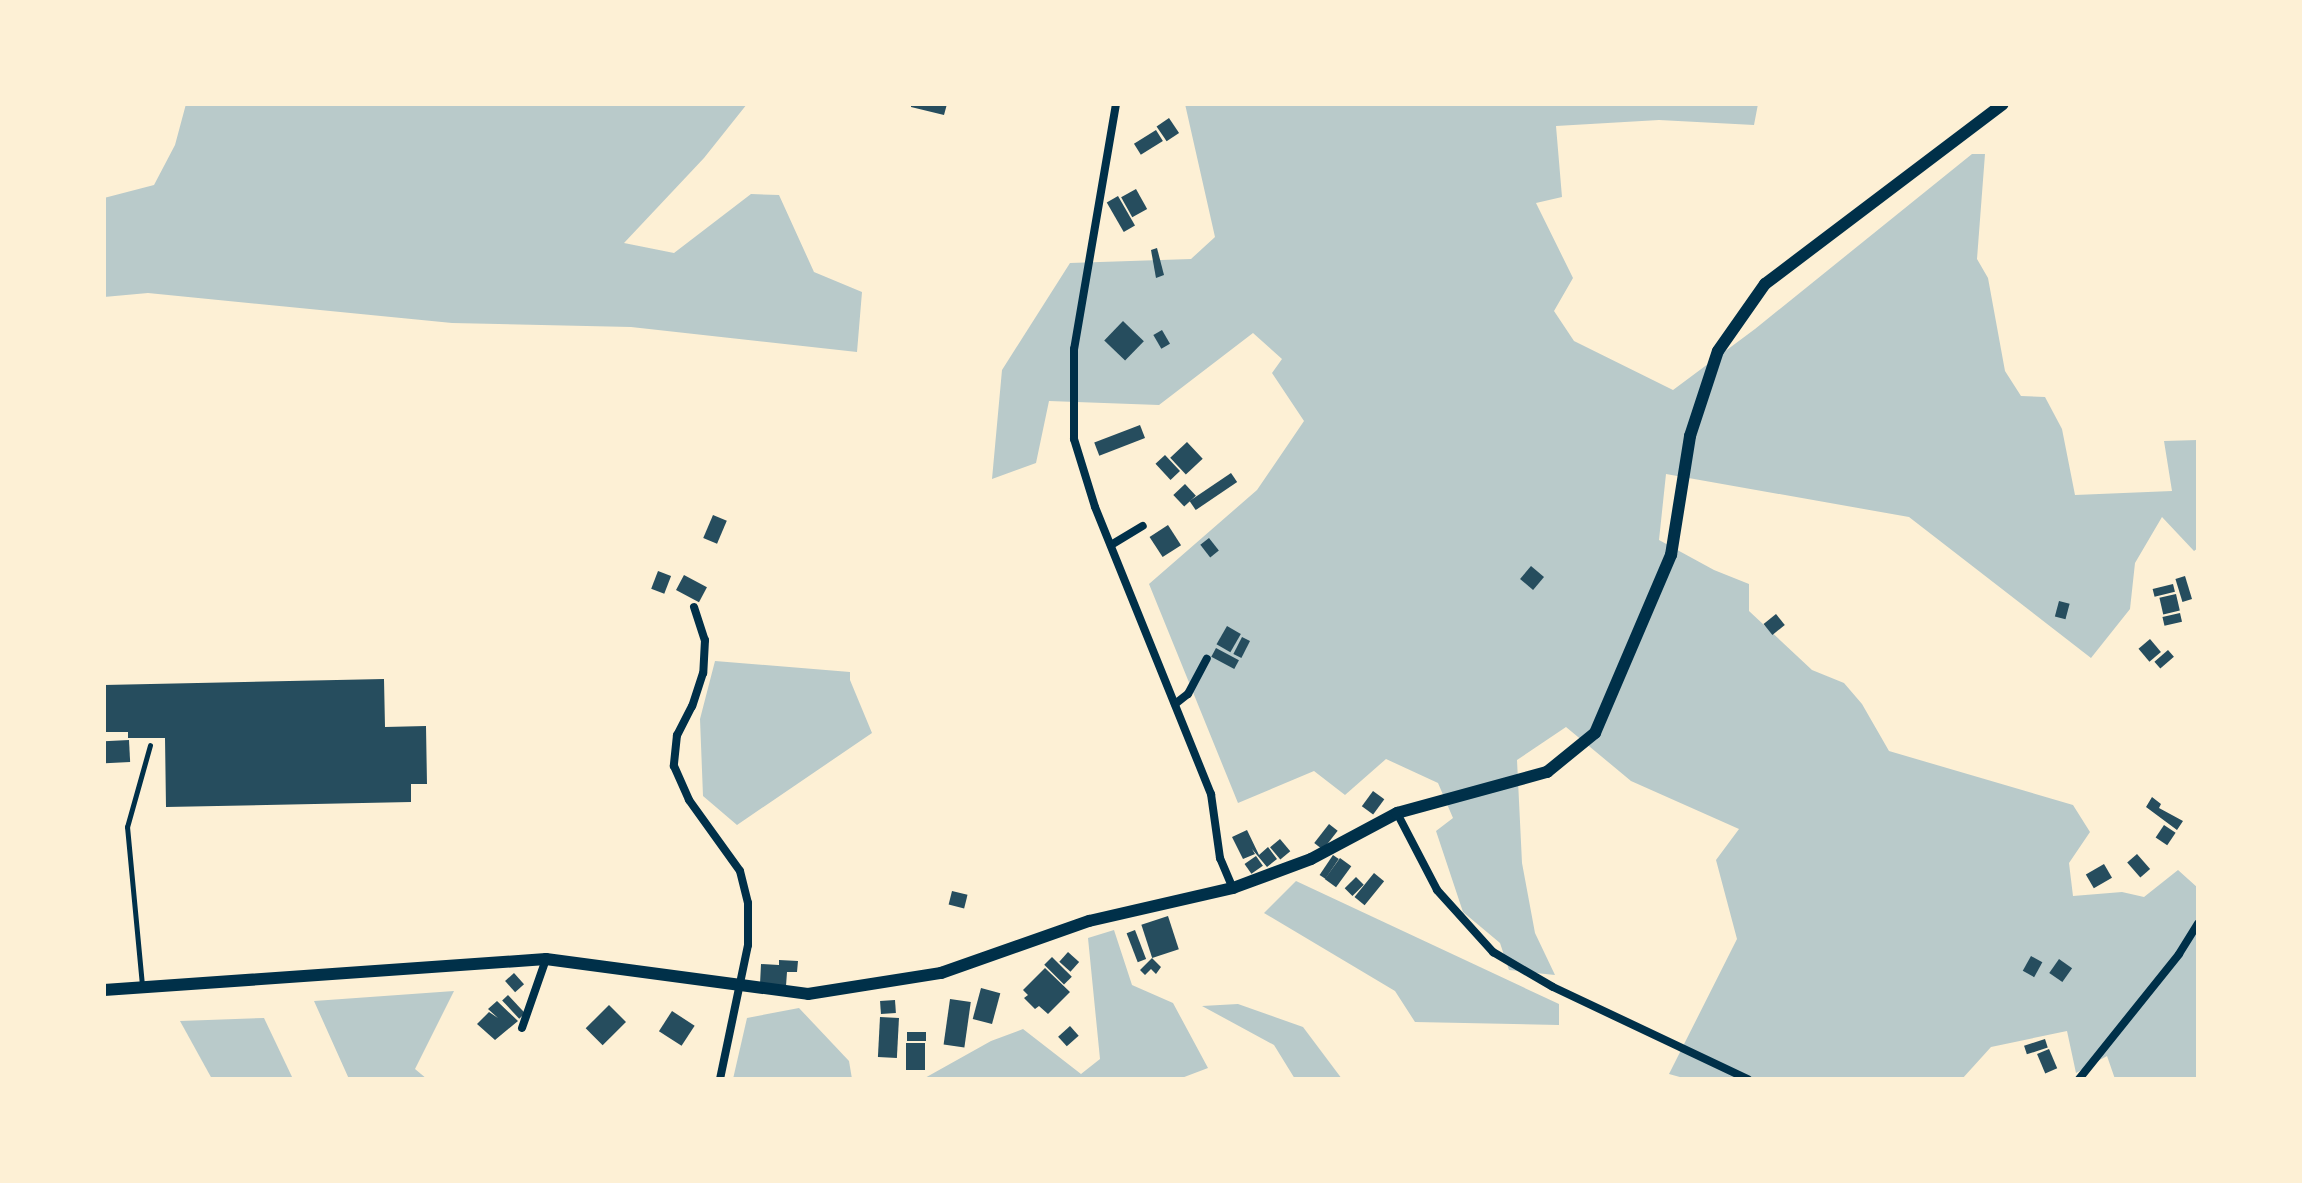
<!DOCTYPE html>
<style>
body{margin:0}
#map{position:relative;width:2302px;height:1183px;overflow:hidden;background:#fdf0d5;font-family:Lato,sans-serif}
div>[style]{position:absolute}
[style*='--x']{left:calc(var(--x)*1px);top:calc(var(--y)*1px);width:calc(var(--w)*1px);rotate:calc(var(--a)*1deg)}
.green>*{inset:0;background:#b9caca}
.building>*{inset:0;background:#264d5e;transform-origin:0 0}
.service>*{height:5px;margin:-2.5px;padding:0 2.5px;transform-origin:2.5px;border-radius:2.5px;background:#003049}
.minor>*{height:8px;margin:-4px;padding:0 4px;transform-origin:4px;border-radius:4px;background:#003049}
.tertiary>*{height:12px;margin:-6px;padding:0 6px;transform-origin:6px;border-radius:6px;background:#003049}
span{translate:-50% -50%;white-space:nowrap;text-align:center;line-height:1.15;-webkit-text-stroke:8px #fdf0d5;paint-order:stroke}
.frame{position:absolute;inset:0;border:106px solid #fdf0d5;pointer-events:none}
</style>
<div id="map">
<div class="green">
<i style="clip-path:polygon(186px 104px,747px 104px,704px 158px,624px 243px,674px 253px,751px 194px,779px 195px,814px 272px,862px 292px,857px 352px,631px 327px,452px 323px,148px 293px,104px 297px,104px 198px,154px 185px,175px 145px)"></i>
<i style="clip-path:polygon(1185px 104px,1758px 104px,1754px 125px,1659px 120px,1556px 126px,1562px 197px,1536px 203px,1573px 278px,1554px 311px,1574px 341px,1673px 390px,1755px 329px,1972px 154px,1985px 154px,1977px 259px,1988px 278px,2005px 371px,2021px 396px,2045px 397px,2062px 429px,2075px 495px,2172px 491px,2164px 441px,2198px 440px,2198px 548px,2194px 551px,2162px 517px,2135px 563px,2130px 609px,2091px 658px,1909px 517px,1666px 474px,1659px 540px,1714px 570px,1749px 584px,1749px 611px,1812px 670px,1844px 683px,1862px 704px,1889px 751px,2073px 805px,2090px 832px,2069px 863px,2073px 896px,2122px 892px,2144px 897px,2178px 870px,2198px 888px,2198px 1079px,2115px 1079px,2107px 1056px,2076px 1073px,2067px 1031px,1991px 1047px,1962px 1079px,1687px 1079px,1669px 1074px,1737px 939px,1716px 860px,1739px 829px,1631px 781px,1566px 727px,1517px 760px,1522px 863px,1535px 933px,1555px 975px,1509px 970px,1500px 943px,1463px 912px,1436px 831px,1453px 818px,1438px 783px,1386px 759px,1345px 795px,1314px 771px,1238px 803px,1149px 584px,1257px 490px,1304px 421px,1272px 373px,1282px 359px,1253px 333px,1159px 405px,1049px 401px,1036px 463px,992px 479px,1002px 370px,1070px 263px,1191px 259px,1215px 237px)"></i>
<i style="clip-path:polygon(715px 661px,850px 672px,850px 680px,872px 733px,737px 825px,703px 796px,700px 719px)"></i>
<i style="clip-path:polygon(1296px 881px,1559px 1004px,1559px 1025px,1415px 1022px,1395px 991px,1264px 913px)"></i>
<i style="clip-path:polygon(1114px 930px,1132px 985px,1173px 1003px,1208px 1068px,1179px 1079px,923px 1079px,991px 1041px,1023px 1029px,1081px 1074px,1100px 1059px,1088px 938px)"></i>
<i style="clip-path:polygon(454px 991px,415px 1069px,427px 1079px,349px 1079px,314px 1001px)"></i>
<i style="clip-path:polygon(1238px 1004px,1303px 1027px,1342px 1079px,1295px 1079px,1274px 1045px,1202px 1006px)"></i>
<i style="clip-path:polygon(799px 1008px,849px 1061px,852px 1079px,733px 1079px,747px 1018px)"></i>
<i style="clip-path:polygon(264px 1018px,293px 1079px,212px 1079px,180px 1021px)"></i>
</div>
<div class="building">
<i style="clip-path:polygon(911px 104px,947px 104px,944px 115px,911px 107px)"></i>
<i style="left:1169px;top:118px;width:18px;height:15px;rotate:56deg"></i>
<i style="left:1156px;top:130px;width:13px;height:26px;rotate:58deg"></i>
<i style="left:1136px;top:189px;width:23px;height:17px;rotate:61deg"></i>
<i style="left:1118px;top:196px;width:34px;height:13px;rotate:60deg"></i>
<i style="clip-path:polygon(1157px 248px,1164px 275px,1156px 278px,1151px 250px)"></i>
<i style="left:1123px;top:321px;width:29px;height:27px;rotate:44deg"></i>
<i style="left:1162px;top:330px;width:16px;height:10px;rotate:60deg"></i>
<i style="left:1140px;top:425px;width:14px;height:49px;rotate:69deg"></i>
<i style="left:1187px;top:442px;width:23px;height:23px;rotate:47deg"></i>
<i style="left:1165px;top:455px;width:22px;height:13px;rotate:47deg"></i>
<i style="left:1231px;top:473px;width:11px;height:50px;rotate:56deg"></i>
<i style="left:1185px;top:484px;width:16px;height:16px;rotate:47deg"></i>
<i style="left:713px;top:515px;width:15px;height:25px;rotate:23deg"></i>
<i style="left:1168px;top:525px;width:24px;height:22px;rotate:57deg"></i>
<i style="left:1209px;top:538px;width:16px;height:11px;rotate:52deg"></i>
<i style="left:1531px;top:566px;width:17px;height:17px;rotate:40deg"></i>
<i style="left:658px;top:571px;width:14px;height:19px;rotate:21deg"></i>
<i style="left:684px;top:575px;width:26px;height:17px;rotate:28deg"></i>
<i style="left:2185px;top:576px;width:24px;height:10px;rotate:73deg"></i>
<i style="left:2173px;top:584px;width:8px;height:21px;rotate:76deg"></i>
<i style="left:2176px;top:594px;width:17px;height:17px;rotate:77deg"></i>
<i style="left:2059px;top:601px;width:11px;height:16px;rotate:15deg"></i>
<i style="left:2180px;top:613px;width:9px;height:18px;rotate:77deg"></i>
<i style="left:1776px;top:614px;width:14px;height:16px;rotate:51deg"></i>
<i style="left:1227px;top:626px;width:16px;height:21px;rotate:30deg"></i>
<i style="left:1242px;top:637px;width:9px;height:19px;rotate:27deg"></i>
<i style="left:2150px;top:639px;width:17px;height:15px;rotate:50deg"></i>
<i style="left:1216px;top:648px;width:26px;height:10px;rotate:28deg"></i>
<i style="left:2168px;top:650px;width:9px;height:18px;rotate:49deg"></i>
<i style="clip-path:polygon(384px 679px,385px 727px,426px 726px,427px 784px,411px 784px,411px 802px,166px 807px,165px 738px,128px 738px,128px 732px,104px 732px,104px 685px)"></i>
<i style="left:129px;top:740px;width:22px;height:25px;rotate:87deg"></i>
<i style="left:1373px;top:791px;width:14px;height:19px;rotate:36deg"></i>
<i style="clip-path:polygon(2152px 797px,2161px 804px,2159px 808px,2183px 821px,2177px 830px,2146px 807px)"></i>
<i style="left:1329px;top:824px;width:11px;height:24px;rotate:38deg"></i>
<i style="left:2164px;top:825px;width:14px;height:15px;rotate:34deg"></i>
<i style="clip-path:polygon(1247px 830px,1259px 855px,1268px 847px,1277px 859px,1267px 867px,1252px 849px,1255px 854px,1243px 859px,1232px 837px)"></i>
<i style="left:1280px;top:839px;width:16px;height:13px;rotate:50deg"></i>
<i style="left:2137px;top:854px;width:20px;height:13px;rotate:49deg"></i>
<i style="left:1333px;top:855px;width:7px;height:24px;rotate:34deg"></i>
<i style="left:1256px;top:856px;width:12px;height:14px;rotate:55deg"></i>
<i style="left:1340px;top:858px;width:14px;height:26px;rotate:36deg"></i>
<i style="left:2104px;top:864px;width:16px;height:21px;rotate:60deg"></i>
<i style="left:1374px;top:873px;width:13px;height:31px;rotate:39deg"></i>
<i style="left:1356px;top:877px;width:11px;height:16px;rotate:45deg"></i>
<i style="left:952px;top:891px;width:16px;height:14px;rotate:14deg"></i>
<i style="left:1168px;top:916px;width:35px;height:28px;rotate:72deg"></i>
<i style="left:1135px;top:930px;width:31px;height:9px;rotate:69deg"></i>
<i style="left:1068px;top:952px;width:15px;height:13px;rotate:42deg"></i>
<i style="left:2031px;top:956px;width:13px;height:17px;rotate:29deg"></i>
<i style="left:1052px;top:957px;width:28px;height:11px;rotate:45deg"></i>
<i style="clip-path:polygon(1152px 958px,1161px 967px,1156px 974px,1151px 969px,1145px 975px,1140px 970px)"></i>
<i style="left:2059px;top:959px;width:16px;height:17px;rotate:35deg"></i>
<i style="clip-path:polygon(779px 960px,798px 961px,797px 972px,787px 972px,786px 986px,760px 984px,761px 964px,779px 965px)"></i>
<i style="clip-path:polygon(1045px 968px,1070px 992px,1048px 1014px,1039px 1006px,1035px 1009px,1024px 998px,1028px 995px,1023px 990px)"></i>
<i style="left:514px;top:973px;width:15px;height:12px;rotate:48deg"></i>
<i style="left:981px;top:988px;width:20px;height:32px;rotate:15deg"></i>
<i style="left:508px;top:995px;width:25px;height:8px;rotate:47deg"></i>
<i style="left:950px;top:999px;width:21px;height:46px;rotate:8deg"></i>
<i style="left:895px;top:1000px;width:13px;height:15px;rotate:86deg"></i>
<i style="clip-path:polygon(497px 1001px,518px 1021px,495px 1040px,477px 1024px,489px 1012px,498px 1018px,488px 1009px)"></i>
<i style="left:609px;top:1005px;width:24px;height:33px;rotate:45deg"></i>
<i style="left:672px;top:1011px;width:27px;height:24px;rotate:33deg"></i>
<i style="left:880px;top:1017px;width:19px;height:40px;rotate:3deg"></i>
<i style="left:1070px;top:1026px;width:13px;height:16px;rotate:48deg"></i>
<i style="left:907px;top:1032px;width:19px;height:9px"></i>
<i style="left:2045px;top:1039px;width:9px;height:22px;rotate:72deg"></i>
<i style="left:906px;top:1043px;width:19px;height:27px"></i>
<i style="left:2049px;top:1049px;width:21px;height:13px;rotate:67deg"></i>
</div>
<div class="service">
<i style="--x:142;--y:985;--w:159;--a:-95.4"></i>
<i style="--x:127;--y:827;--w:85;--a:-74.3"></i>
</div>
<div class="minor">
<i style="--x:1116;--y:104;--w:249;--a:99.7"></i>
<i style="--x:1074;--y:349;--w:90;--a:90"></i>
<i style="--x:1074;--y:439;--w:71;--a:72.8"></i>
<i style="--x:1095;--y:507;--w:310;--a:68"></i>
<i style="--x:1211;--y:794;--w:65;--a:82"></i>
<i style="--x:1220;--y:858;--w:33;--a:67"></i>
<i style="--x:1111;--y:545;--w:37;--a:-31"></i>
<i style="--x:694;--y:607;--w:35;--a:72"></i>
<i style="--x:705;--y:640;--w:33;--a:93"></i>
<i style="--x:703;--y:673;--w:35;--a:108"></i>
<i style="--x:692;--y:706;--w:33;--a:117"></i>
<i style="--x:677;--y:735;--w:31;--a:96"></i>
<i style="--x:674;--y:766;--w:37;--a:66"></i>
<i style="--x:689;--y:800;--w:87;--a:54.3"></i>
<i style="--x:740;--y:871;--w:33;--a:76"></i>
<i style="--x:748;--y:903;--w:42;--a:90"></i>
<i style="--x:748;--y:945;--w:137;--a:101.8"></i>
<i style="--x:1175;--y:704;--w:16;--a:-38"></i>
<i style="--x:1188;--y:694;--w:40;--a:-62"></i>
<i style="--x:1397;--y:813;--w:87;--a:62.5"></i>
<i style="--x:1437;--y:890;--w:84;--a:47.9"></i>
<i style="--x:1493;--y:952;--w:69;--a:30.3"></i>
<i style="--x:1553;--y:987;--w:216;--a:25.3"></i>
<i style="--x:522;--y:1028;--w:73;--a:-70.8"></i>
<i style="--x:2079;--y:1079;--w:160;--a:-51.3"></i>
<i style="--x:2179;--y:954;--w:36;--a:-58"></i>
</div>
<div class="tertiary">
<i style="--x:104;--y:990;--w:443;--a:-4"></i>
<i style="--x:546;--y:959;--w:264;--a:7.6"></i>
<i style="--x:808;--y:994;--w:135;--a:-9"></i>
<i style="--x:941;--y:973;--w:157;--a:-19.4"></i>
<i style="--x:1089;--y:921;--w:148;--a:-12.9"></i>
<i style="--x:1233;--y:888;--w:83;--a:-20.4"></i>
<i style="--x:1311;--y:859;--w:98;--a:-28.1"></i>
<i style="--x:1397;--y:813;--w:156;--a:-15.3"></i>
<i style="--x:1547;--y:772;--w:62;--a:-39.1"></i>
<i style="--x:1595;--y:733;--w:194;--a:-66.9"></i>
<i style="--x:1671;--y:555;--w:121;--a:-80.9"></i>
<i style="--x:1690;--y:436;--w:89;--a:-71.8"></i>
<i style="--x:1718;--y:351;--w:82;--a:-55"></i>
<i style="--x:1765;--y:284;--w:298;--a:-37.1"></i>
</div>
<div class="frame"></div>
</div>
